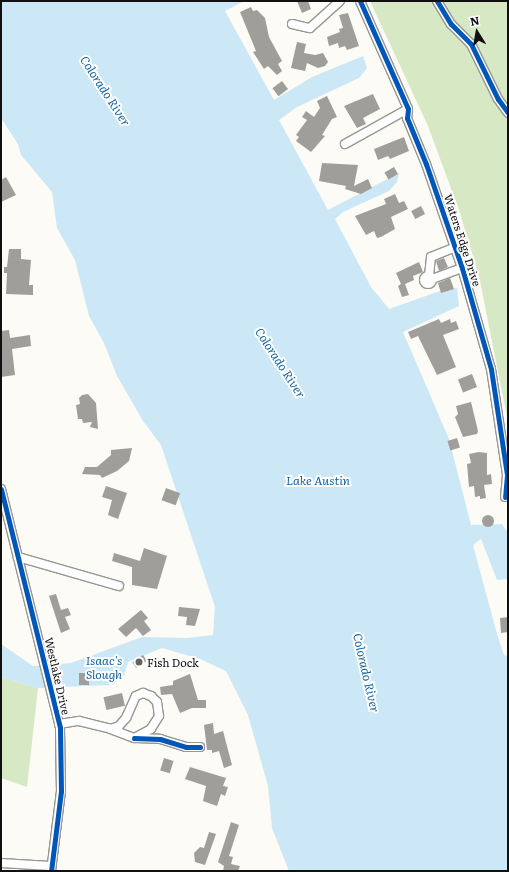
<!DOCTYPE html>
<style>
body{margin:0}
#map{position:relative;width:509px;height:872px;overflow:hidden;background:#fcfbf5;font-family:Literata,serif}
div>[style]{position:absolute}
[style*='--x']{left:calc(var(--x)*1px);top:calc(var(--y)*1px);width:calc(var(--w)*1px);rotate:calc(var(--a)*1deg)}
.forest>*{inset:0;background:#d6e9c4}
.water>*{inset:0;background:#cce7f6}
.building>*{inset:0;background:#a09e9a;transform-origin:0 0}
.round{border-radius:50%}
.roads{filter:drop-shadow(1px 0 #969693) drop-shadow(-1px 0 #969693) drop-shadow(0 1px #969693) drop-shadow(0 -1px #969693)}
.minor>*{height:8px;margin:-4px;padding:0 4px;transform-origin:4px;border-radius:4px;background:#fffefe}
.minor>.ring{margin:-4px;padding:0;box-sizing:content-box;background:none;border:8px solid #fffefe;border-radius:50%}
.cycleway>*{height:5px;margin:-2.5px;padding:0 2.5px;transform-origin:2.5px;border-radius:2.5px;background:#0057b8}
.dots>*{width:11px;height:11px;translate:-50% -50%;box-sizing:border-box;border:2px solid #fff;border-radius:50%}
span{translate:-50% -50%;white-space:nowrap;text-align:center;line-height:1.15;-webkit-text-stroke:4px #fff;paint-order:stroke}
.street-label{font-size:11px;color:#101010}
.poi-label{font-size:11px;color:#101010}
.left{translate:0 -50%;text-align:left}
.water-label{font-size:12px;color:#1966a1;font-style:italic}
.frame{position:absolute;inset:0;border:2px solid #101010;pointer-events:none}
.north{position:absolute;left:457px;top:12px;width:40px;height:40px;-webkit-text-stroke:3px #fff;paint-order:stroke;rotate:349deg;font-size:11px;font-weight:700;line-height:16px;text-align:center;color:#101010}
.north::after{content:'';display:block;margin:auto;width:14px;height:18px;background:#101010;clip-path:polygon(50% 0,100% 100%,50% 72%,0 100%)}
</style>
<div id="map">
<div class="forest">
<i style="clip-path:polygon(370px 1px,508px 1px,508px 422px,479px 276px,459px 210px,428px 126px)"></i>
<i style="clip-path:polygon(1px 677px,38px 688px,27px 787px,1px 778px)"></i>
</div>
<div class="water">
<i style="clip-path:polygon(1px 1px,244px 1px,225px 11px,274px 100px,312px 77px,363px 56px,367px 68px,359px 78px,297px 107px,279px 120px,328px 210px,399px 173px,397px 182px,389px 191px,343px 212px,335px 219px,371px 287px,389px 309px,440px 291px,457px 288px,459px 306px,403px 332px,449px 439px,471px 525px,502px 524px,508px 533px,508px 579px,497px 580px,481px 539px,473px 545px,497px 634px,504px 655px,508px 656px,508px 871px,289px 871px,272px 828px,268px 786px,248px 715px,226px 671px,200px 659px,162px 648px,128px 662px,124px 676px,110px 685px,38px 688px,1px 677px,1px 644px,33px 666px,71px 663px,142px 637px,187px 638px,213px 635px,215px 607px,161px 445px,143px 421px,117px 376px,104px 343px,89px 316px,75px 260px,57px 228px,52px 192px,21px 155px,18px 144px,1px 118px)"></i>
</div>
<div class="building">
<i style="clip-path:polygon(297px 1px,308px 1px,311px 9px,302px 13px)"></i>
<i style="clip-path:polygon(251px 7px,253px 11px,257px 10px,265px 18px,269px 37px,282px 61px,278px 64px,282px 71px,277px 75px,268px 66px,264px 69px,253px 52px,256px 51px,240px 12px)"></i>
<i style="clip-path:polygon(348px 13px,359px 46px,347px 50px,345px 46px,339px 48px,338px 43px,329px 46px,327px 37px,340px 32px,339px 29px,343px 28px,339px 15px)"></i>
<i style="clip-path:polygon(297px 42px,306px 44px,304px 53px,315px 55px,323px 53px,328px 62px,325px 66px,318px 68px,307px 63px,305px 71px,291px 68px)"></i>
<i style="left:282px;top:81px;width:10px;height:12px;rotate:53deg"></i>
<i style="clip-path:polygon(373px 94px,380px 109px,363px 118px,366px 124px,357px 128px,344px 106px)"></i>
<i style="clip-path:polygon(327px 96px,337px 117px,332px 119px,322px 135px,325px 136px,311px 152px,296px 141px,299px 137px,296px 135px,307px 120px,302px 117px,306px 111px,314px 117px,320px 108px,317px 101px)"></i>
<i style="clip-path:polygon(404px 137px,409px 151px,390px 159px,388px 156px,378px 160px,374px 149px)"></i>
<i style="clip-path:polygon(322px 163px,358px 165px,354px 186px,368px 179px,372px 188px,361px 194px,345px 189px,346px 186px,319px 181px)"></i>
<i style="left:394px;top:167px;width:8px;height:11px;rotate:60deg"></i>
<i style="clip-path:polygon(6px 177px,16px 195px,1px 202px,1px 180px)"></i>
<i style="clip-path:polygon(395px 194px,399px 203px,404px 201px,408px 209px,391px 217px,395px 229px,381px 237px,377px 238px,374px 231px,366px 235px,355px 216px,386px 204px,384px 199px)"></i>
<i style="left:421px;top:206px;width:9px;height:11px;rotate:63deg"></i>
<i style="clip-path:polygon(9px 249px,21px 249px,21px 259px,31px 260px,29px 285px,33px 285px,33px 295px,6px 294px,7px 273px,4px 273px,4px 267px,7px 267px)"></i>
<i style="clip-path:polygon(444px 258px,448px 267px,439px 271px,436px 261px)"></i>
<i style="clip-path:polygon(419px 262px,423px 272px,413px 276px,414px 280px,405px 284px,409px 295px,402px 297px,398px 286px,401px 284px,396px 273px)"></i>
<i style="clip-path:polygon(450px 278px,454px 289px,441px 293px,438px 283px)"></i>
<i style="clip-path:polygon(439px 319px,441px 323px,450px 319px,451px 323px,456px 321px,459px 329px,443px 335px,456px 367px,437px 375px,418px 336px,411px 339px,408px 332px)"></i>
<i style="clip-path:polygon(9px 330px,10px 338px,30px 335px,31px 346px,12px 349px,15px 375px,1px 377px,1px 331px)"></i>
<i style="left:472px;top:374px;width:14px;height:15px;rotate:69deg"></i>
<i style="clip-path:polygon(88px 394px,96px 403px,98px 429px,90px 427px,92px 422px,83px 423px,82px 419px,78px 419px,76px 405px,80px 404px,79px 398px,82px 395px)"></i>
<i style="clip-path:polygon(471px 402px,478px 431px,477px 434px,463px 437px,455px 417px,458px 414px,456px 406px)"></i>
<i style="left:457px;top:438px;width:10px;height:10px;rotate:73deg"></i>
<i style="clip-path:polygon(132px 448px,129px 461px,117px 471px,102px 478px,100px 475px,82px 474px,85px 467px,97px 467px,111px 455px,111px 450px)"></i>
<i style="clip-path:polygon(479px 452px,487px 453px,487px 475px,491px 474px,492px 484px,484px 485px,486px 498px,480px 499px,480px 496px,475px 497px,474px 486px,469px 487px,467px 464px,471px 463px,469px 454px)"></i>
<i style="clip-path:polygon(106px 486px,127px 493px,118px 519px,108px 515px,112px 500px,102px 497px)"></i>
<i style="left:166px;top:488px;width:15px;height:13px;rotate:20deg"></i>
<i class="round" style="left:482px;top:515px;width:12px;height:12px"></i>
<i style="clip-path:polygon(144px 548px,167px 556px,157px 589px,132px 585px,132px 567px,112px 561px,114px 553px,140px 561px)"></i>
<i style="clip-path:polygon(56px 594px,61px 610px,68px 608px,71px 615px,65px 617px,70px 629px,61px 633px,49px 596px)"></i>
<i style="clip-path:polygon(179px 607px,200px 609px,195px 626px,186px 625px,187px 617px,178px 616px)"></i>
<i style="clip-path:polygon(141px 610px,148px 618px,144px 621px,151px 630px,143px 636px,136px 628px,126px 637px,118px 629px)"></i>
<i style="clip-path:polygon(508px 617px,508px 632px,501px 633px,500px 618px)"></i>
<i style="left:143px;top:655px;width:7px;height:13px;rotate:56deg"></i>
<i style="left:79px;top:673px;width:10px;height:12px"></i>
<i style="clip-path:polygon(190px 674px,198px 700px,206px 700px,206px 708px,192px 708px,180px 713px,172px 694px,161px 695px,160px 687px,173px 685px,173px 681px)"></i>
<i style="left:122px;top:693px;width:13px;height:19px;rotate:77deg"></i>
<i style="clip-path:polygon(213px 723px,214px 734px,223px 731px,232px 765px,224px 768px,219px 751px,212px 753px,212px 750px,207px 750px,204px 725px)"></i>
<i style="left:164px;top:758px;width:10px;height:13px;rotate:17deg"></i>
<i style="clip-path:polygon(190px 767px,226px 778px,223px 786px,228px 787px,225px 796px,221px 794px,217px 806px,203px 801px,206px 786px,185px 779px)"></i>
<i style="clip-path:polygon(231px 822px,239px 825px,229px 856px,233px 857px,231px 864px,240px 866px,238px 871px,223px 871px,224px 866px,218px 862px)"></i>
<i style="clip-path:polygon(209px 832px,216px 834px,205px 865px,195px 862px,194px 853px,200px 847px,204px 848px)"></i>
</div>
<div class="roads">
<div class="minor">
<i style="--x:360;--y:1;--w:118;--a:66"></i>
<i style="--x:408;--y:109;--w:9;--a:96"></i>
<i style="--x:407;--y:118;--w:50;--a:67.6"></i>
<i style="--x:426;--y:164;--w:110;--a:70.9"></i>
<i style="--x:462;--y:268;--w:105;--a:74"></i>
<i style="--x:491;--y:369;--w:107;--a:81.4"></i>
<i style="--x:507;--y:475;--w:22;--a:95"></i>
<i style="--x:437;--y:1;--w:27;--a:59"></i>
<i style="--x:451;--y:24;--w:28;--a:45"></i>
<i style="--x:471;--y:44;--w:61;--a:63.9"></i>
<i style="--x:498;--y:99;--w:17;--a:54"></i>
<i style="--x:292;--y:24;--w:18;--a:13"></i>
<i style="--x:310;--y:28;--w:40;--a:-42"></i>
<i style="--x:345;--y:144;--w:72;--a:-29.1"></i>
<i class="ring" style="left:424px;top:276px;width:0;height:0"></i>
<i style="--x:429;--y:276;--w:19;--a:-84"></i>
<i style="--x:431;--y:257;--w:27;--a:-22"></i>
<i style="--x:432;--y:279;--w:32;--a:-20"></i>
<i style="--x:1;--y:489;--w:246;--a:76.1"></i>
<i style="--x:60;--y:728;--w:63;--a:89.1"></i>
<i style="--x:61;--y:791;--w:81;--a:97.1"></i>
<i style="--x:18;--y:557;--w:105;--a:16"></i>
<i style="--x:59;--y:724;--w:20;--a:-9"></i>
<i style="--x:79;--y:721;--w:32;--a:14"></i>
<i style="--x:110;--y:729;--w:9;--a:-18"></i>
<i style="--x:119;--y:726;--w:11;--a:-49"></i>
<i style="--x:126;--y:718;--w:24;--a:-66"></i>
<i style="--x:136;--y:696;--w:8;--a:-23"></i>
<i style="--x:143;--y:693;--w:9;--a:21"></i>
<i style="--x:151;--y:696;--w:8;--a:45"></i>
<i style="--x:157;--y:702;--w:14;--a:82"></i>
<i style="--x:159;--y:716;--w:15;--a:122"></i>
<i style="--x:151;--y:729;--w:19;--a:152"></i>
<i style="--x:134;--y:738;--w:26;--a:-159"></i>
<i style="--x:135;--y:738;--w:25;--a:2"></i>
<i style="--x:160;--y:739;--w:27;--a:17"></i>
<i style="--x:186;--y:747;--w:14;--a:0"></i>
<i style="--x:1;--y:863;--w:50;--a:3.4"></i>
</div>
</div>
<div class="cycleway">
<i style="--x:360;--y:1;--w:118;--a:66"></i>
<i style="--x:408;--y:109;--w:9;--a:96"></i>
<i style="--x:407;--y:118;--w:50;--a:67.6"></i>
<i style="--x:426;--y:164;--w:110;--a:70.9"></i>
<i style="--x:462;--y:268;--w:105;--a:74"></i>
<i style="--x:491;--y:369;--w:107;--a:81.4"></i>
<i style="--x:507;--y:475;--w:22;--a:95"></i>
<i style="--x:437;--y:1;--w:27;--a:59"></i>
<i style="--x:451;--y:24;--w:28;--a:45"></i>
<i style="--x:471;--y:44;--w:61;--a:63.9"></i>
<i style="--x:498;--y:99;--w:17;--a:54"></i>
<i style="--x:1;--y:489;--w:246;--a:76.1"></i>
<i style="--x:60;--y:728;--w:63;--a:89.1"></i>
<i style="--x:61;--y:791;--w:81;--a:97.1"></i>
<i style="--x:134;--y:738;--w:26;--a:2"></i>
<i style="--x:160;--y:739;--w:27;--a:17"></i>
<i style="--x:186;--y:747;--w:14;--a:0"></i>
</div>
<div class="dots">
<i style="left:139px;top:662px;background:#636260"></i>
</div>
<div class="street-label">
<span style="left:463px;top:240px;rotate:72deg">Waters Edge Drive</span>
<span style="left:58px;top:676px;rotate:77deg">Westlake Drive</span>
</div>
<div class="poi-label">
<span class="left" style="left:147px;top:662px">Fish Dock</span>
</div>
<div class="water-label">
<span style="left:105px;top:91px;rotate:57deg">Colorado River</span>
<span style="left:280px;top:363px;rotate:57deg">Colorado River</span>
<span style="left:318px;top:481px">Lake Austin</span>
<span style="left:104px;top:668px">Isaac's<br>Slough</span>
<span style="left:366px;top:673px;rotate:77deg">Colorado River</span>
</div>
<div class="frame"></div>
<div class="north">N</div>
</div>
